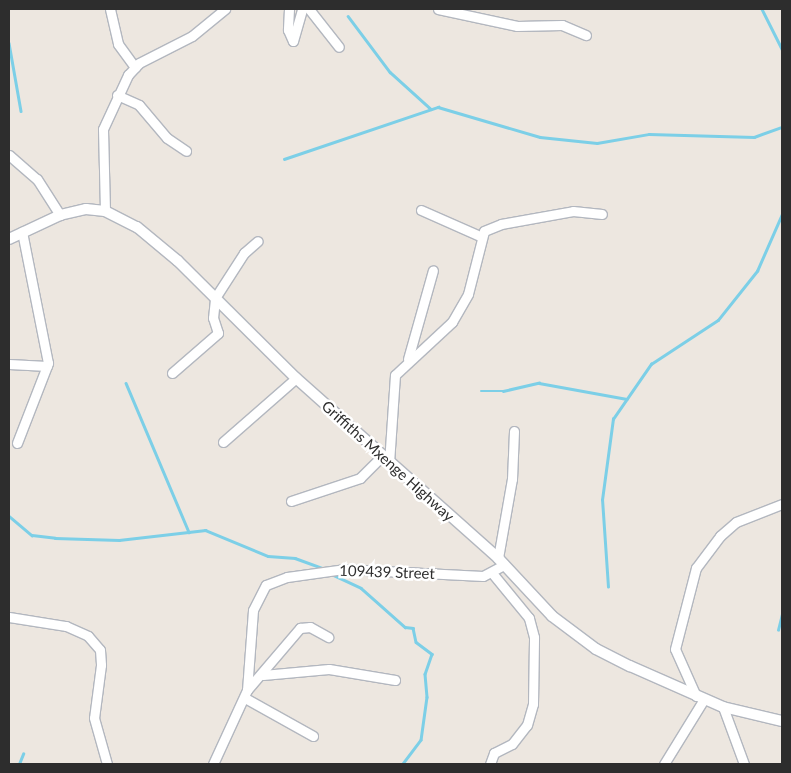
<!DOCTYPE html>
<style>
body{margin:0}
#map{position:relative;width:791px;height:773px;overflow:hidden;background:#ede7e0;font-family:Lato,sans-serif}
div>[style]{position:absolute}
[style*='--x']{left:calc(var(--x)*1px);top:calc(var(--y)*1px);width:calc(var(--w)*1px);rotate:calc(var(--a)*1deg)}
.stream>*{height:2.5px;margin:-1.25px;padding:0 1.25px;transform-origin:1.25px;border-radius:1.25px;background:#7ccfe7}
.roads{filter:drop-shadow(1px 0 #b3b7bf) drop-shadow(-1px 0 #b3b7bf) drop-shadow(0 1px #b3b7bf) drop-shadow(0 -1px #b3b7bf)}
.minor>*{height:9px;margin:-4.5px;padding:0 4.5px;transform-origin:4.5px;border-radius:4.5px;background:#fff}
.tertiary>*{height:10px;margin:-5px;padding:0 5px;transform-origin:5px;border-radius:5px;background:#fff}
span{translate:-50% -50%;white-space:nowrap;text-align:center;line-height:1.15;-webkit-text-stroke:5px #fff;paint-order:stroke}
.street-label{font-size:15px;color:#2d2d2d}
.frame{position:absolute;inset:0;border:10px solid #2d2d2d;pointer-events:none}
</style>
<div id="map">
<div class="stream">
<i style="--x:762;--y:9;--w:45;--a:63.4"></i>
<i style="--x:348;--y:16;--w:70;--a:53.1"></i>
<i style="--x:390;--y:72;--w:55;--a:42.1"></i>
<i style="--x:9;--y:43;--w:69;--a:80"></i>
<i style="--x:284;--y:159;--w:163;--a:-18.7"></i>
<i style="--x:438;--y:107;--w:106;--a:16.4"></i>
<i style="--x:540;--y:137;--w:57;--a:6"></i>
<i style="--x:597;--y:143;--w:53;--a:-9.8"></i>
<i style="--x:649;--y:134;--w:105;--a:1.6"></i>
<i style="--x:754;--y:137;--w:30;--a:-20"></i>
<i style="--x:126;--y:383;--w:162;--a:67.1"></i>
<i style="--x:481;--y:391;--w:22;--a:0"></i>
<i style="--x:503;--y:391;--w:37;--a:-13"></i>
<i style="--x:539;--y:383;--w:89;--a:10.3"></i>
<i style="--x:9;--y:516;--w:30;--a:40"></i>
<i style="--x:32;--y:535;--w:23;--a:7"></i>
<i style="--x:55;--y:538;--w:64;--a:1.8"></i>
<i style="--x:119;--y:540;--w:87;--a:-6.6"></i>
<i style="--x:205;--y:530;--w:68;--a:22.4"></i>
<i style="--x:268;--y:556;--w:27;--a:4"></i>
<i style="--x:295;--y:558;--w:32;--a:20"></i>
<i style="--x:329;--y:573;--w:35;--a:25"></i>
<i style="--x:361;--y:588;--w:59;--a:41.6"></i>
<i style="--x:405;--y:627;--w:8;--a:7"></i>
<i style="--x:413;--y:628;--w:14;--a:78"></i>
<i style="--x:416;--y:642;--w:20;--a:37"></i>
<i style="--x:432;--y:654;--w:21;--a:109"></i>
<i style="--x:425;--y:674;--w:23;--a:85"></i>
<i style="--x:427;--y:697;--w:43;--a:97.9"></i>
<i style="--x:421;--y:740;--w:30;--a:127"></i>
<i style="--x:608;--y:587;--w:87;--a:-93.9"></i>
<i style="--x:602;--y:500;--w:82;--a:-82.3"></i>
<i style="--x:613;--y:419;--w:67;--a:-55.4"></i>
<i style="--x:651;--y:364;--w:80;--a:-33.3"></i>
<i style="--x:718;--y:320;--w:63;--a:-51.5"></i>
<i style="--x:757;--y:271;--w:62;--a:-66.3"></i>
<i style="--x:778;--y:630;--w:16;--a:-76"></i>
<i style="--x:19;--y:764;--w:11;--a:-68"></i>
</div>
<div class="roads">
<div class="minor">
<i style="--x:110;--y:9;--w:36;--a:77"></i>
<i style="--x:118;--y:44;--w:29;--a:54"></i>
<i style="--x:289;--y:9;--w:21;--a:93"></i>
<i style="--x:288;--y:30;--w:12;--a:66"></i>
<i style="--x:293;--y:41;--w:33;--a:-74"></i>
<i style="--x:309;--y:9;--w:48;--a:51.7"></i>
<i style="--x:438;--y:9;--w:81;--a:12.1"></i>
<i style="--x:517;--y:26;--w:45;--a:-1.3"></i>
<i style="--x:562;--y:25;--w:26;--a:23"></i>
<i style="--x:117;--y:95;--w:24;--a:24"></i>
<i style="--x:139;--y:105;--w:43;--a:49.7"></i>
<i style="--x:167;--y:138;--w:23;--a:34"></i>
<i style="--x:9;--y:155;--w:37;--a:41"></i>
<i style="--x:37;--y:179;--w:43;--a:57.4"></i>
<i style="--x:421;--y:210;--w:64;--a:23.8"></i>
<i style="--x:105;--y:211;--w:82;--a:-91.4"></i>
<i style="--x:103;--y:129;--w:60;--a:-65.2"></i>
<i style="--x:128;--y:75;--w:16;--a:-47"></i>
<i style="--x:139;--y:63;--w:59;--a:-27"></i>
<i style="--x:192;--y:36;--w:43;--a:-39.3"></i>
<i style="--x:408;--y:359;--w:92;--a:-74.3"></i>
<i style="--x:9;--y:364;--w:38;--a:3"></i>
<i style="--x:172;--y:373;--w:61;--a:-41"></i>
<i style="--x:218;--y:333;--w:16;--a:-108"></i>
<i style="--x:213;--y:318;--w:20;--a:-84"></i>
<i style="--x:215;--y:298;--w:54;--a:-57.2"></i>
<i style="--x:244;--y:253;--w:18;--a:-41"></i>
<i style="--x:223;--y:442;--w:97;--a:-41.2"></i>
<i style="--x:17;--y:443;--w:86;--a:-68.8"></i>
<i style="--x:48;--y:363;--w:134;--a:-101.2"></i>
<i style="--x:389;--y:463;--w:88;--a:-86.1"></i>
<i style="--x:395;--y:375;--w:78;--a:-42.9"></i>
<i style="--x:452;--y:322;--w:32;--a:-60"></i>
<i style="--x:468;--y:294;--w:65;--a:-75.7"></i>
<i style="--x:484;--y:231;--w:18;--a:-22"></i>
<i style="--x:501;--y:224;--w:73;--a:-10.2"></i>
<i style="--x:573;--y:211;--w:29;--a:6"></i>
<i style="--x:291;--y:501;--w:73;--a:-18.4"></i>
<i style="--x:360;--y:478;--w:31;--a:-45"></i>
<i style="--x:498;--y:558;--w:80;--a:-80"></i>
<i style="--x:512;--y:479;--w:48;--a:-87.6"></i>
<i style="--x:9;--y:617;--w:58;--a:9"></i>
<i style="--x:66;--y:626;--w:24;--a:24"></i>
<i style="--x:88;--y:636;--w:18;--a:49"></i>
<i style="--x:100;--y:650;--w:15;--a:86"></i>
<i style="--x:101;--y:665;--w:53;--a:97.5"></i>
<i style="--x:94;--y:718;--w:48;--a:74.2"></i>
<i style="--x:263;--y:675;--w:66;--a:-5.2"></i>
<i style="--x:329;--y:669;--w:67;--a:9.5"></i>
<i style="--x:247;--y:690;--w:82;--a:-49.5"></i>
<i style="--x:300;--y:628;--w:10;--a:-6"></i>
<i style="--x:310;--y:627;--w:21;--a:29"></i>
<i style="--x:696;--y:696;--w:51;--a:-114.1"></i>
<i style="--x:675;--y:649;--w:84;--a:-75.5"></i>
<i style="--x:696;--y:568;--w:40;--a:-53"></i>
<i style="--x:720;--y:536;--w:21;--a:-41"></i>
<i style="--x:736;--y:522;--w:49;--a:-21.4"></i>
<i style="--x:245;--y:698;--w:78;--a:29.2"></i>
<i style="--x:723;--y:707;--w:61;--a:69.8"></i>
<i style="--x:213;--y:764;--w:81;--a:-65.3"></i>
<i style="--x:247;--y:690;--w:80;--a:-85.7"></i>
<i style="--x:253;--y:610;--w:28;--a:-63"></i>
<i style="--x:266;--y:585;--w:22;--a:-21"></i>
<i style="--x:287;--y:577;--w:59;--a:-7.9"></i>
<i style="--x:345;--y:569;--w:138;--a:2.9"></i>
<i style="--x:483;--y:576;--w:24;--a:-28"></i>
<i style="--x:490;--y:764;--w:12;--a:-70"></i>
<i style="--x:494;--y:753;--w:20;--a:-27"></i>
<i style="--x:512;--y:744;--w:24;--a:-52"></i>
<i style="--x:527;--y:725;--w:22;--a:-74"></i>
<i style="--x:533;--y:704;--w:67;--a:-89.1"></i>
<i style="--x:534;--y:637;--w:20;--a:-105"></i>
<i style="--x:529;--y:618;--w:58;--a:-129.4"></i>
<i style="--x:664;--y:764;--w:76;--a:-58.4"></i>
</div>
<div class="tertiary">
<i style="--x:9;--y:239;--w:56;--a:-25.2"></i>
<i style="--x:60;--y:215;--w:27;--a:-13"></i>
<i style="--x:86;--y:209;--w:19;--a:6"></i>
<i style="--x:105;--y:211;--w:36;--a:27"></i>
<i style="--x:137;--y:227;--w:53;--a:39.7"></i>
<i style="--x:178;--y:261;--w:166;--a:44.8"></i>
<i style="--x:296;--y:378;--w:271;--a:41.7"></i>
<i style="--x:498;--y:558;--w:79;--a:47"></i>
<i style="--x:552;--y:616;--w:55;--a:36.9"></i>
<i style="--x:596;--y:649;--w:38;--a:27"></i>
<i style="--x:630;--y:666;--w:102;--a:23.8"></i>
<i style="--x:723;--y:707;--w:61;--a:13.3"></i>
</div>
</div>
<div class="street-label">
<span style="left:388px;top:461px;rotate:42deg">Griffiths Mxenge Highway</span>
<span style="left:387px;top:572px;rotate:2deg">109439 Street</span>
</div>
<div class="frame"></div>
</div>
